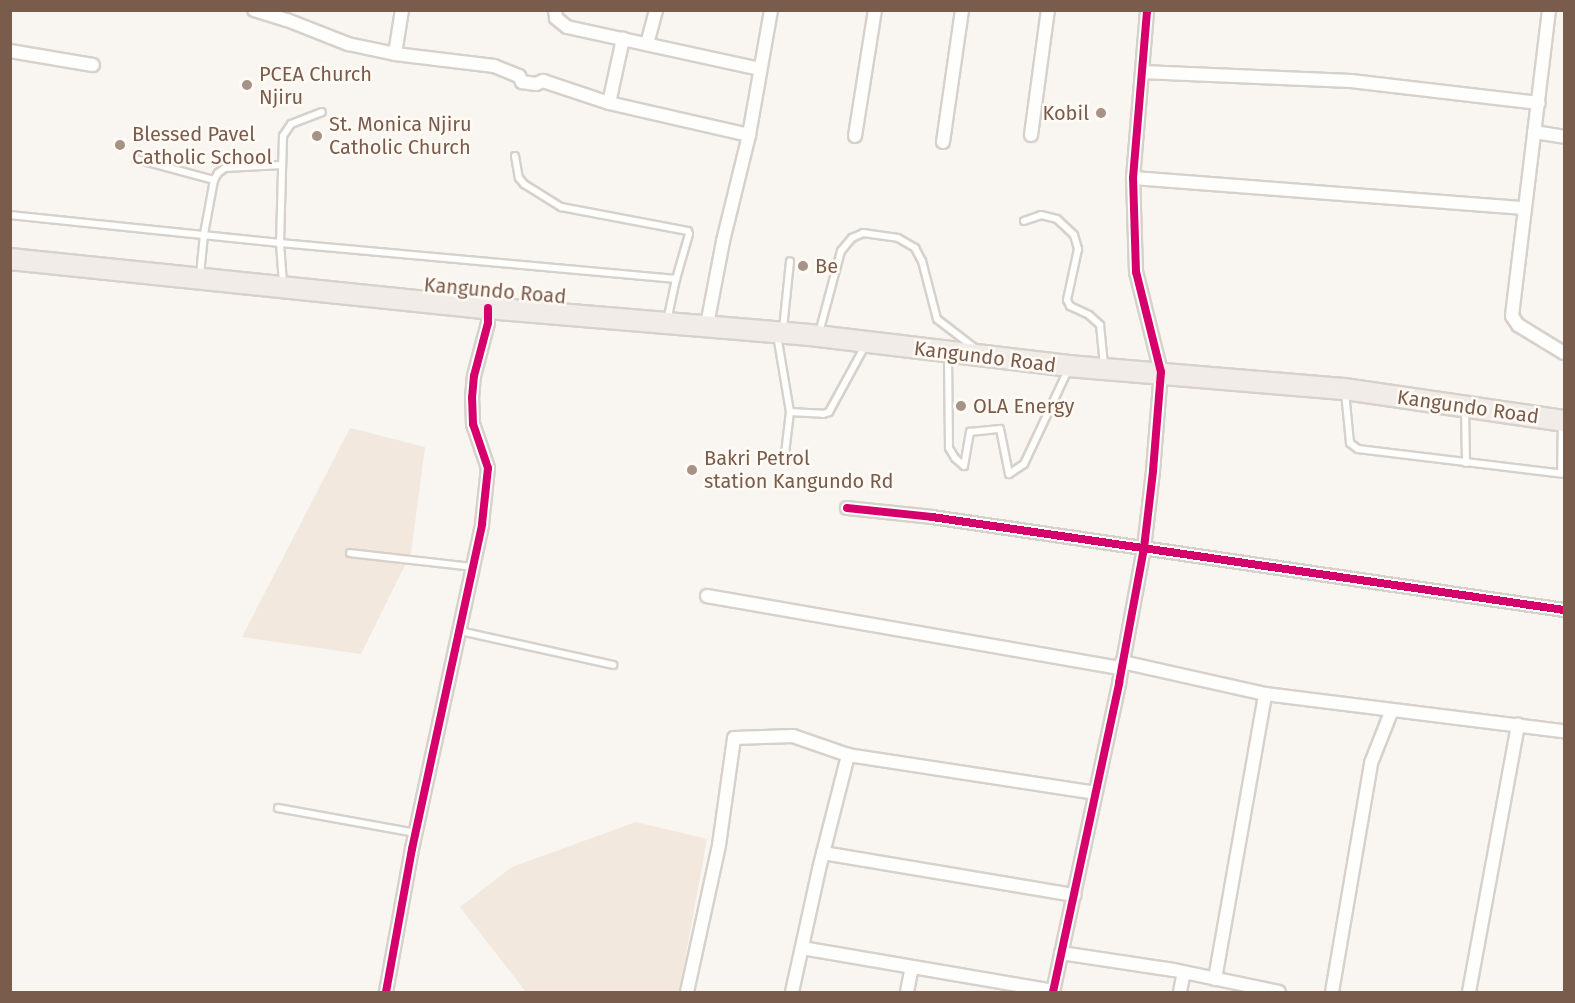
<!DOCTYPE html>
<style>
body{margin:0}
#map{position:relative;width:1575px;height:1003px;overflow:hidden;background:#f9f5f0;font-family:"Fira Sans",sans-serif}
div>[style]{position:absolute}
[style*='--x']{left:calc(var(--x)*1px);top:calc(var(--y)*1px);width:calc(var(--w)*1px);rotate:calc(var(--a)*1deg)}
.residential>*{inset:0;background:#f2e8de}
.roads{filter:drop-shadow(2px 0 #d7d1cb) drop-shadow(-2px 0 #d7d1cb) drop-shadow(0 2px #d7d1cb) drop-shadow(0 -2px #d7d1cb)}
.service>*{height:6px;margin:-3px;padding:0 3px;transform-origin:3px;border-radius:3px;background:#fefefd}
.minor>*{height:12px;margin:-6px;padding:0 6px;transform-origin:6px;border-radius:6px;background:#fefefd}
.trunk>*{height:20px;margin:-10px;padding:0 10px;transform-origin:10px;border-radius:10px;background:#f2ece8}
.cycleway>*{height:8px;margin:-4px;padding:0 4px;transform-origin:4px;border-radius:4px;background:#d6006c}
.dots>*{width:16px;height:16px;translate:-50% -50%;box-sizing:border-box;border:3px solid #fffaf3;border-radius:50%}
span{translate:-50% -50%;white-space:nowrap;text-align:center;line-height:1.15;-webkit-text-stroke:5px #fffaf3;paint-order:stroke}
.poi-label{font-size:20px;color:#7a5c4d}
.left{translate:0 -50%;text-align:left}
.right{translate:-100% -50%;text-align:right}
.street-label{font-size:20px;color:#7a5c4d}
.frame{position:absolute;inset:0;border:12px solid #7a5c4d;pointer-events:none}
</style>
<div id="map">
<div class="residential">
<i style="clip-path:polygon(350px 428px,425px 447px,411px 553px,361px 654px,242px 637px)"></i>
<i style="clip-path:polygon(636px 822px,707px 839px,679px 992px,526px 992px,460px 907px,512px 867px)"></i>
</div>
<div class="roads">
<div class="service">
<i style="--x:515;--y:156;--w:22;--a:80"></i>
<i style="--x:519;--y:178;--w:8;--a:50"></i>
<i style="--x:524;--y:184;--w:44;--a:31.9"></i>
<i style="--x:561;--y:207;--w:129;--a:10.7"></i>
<i style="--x:688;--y:231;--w:3;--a:72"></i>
<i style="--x:689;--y:234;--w:47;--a:106.1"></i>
<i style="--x:136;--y:159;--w:81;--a:15.1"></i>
<i style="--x:10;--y:215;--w:271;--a:5.9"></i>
<i style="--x:280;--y:243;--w:398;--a:5.2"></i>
<i style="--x:676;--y:279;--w:43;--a:102.1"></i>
<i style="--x:1024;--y:221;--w:18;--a:-19"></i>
<i style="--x:1041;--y:215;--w:16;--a:14"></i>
<i style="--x:1057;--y:219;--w:23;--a:43"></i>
<i style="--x:1074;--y:235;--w:15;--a:74"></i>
<i style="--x:1078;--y:249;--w:52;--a:102.2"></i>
<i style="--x:1067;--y:300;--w:7;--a:63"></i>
<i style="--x:1070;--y:306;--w:21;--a:25"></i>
<i style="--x:1089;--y:315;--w:15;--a:42"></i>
<i style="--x:1100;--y:325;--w:40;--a:84.3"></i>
<i style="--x:200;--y:275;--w:41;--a:-84.4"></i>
<i style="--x:204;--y:234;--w:55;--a:-79.5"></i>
<i style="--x:214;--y:180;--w:8;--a:-60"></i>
<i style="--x:218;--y:173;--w:9;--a:-36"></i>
<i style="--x:225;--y:168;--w:57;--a:-3"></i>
<i style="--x:283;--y:284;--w:41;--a:-94.2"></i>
<i style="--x:280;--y:243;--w:107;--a:-88.4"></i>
<i style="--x:283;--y:136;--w:14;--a:-56"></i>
<i style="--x:291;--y:124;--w:33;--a:-21"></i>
<i style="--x:783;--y:329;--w:68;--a:-84.1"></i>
<i style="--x:819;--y:333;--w:85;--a:-75"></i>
<i style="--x:841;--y:251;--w:17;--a:-50"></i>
<i style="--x:852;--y:238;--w:12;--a:-24"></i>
<i style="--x:863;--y:233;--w:35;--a:8"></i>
<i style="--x:898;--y:238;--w:20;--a:30"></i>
<i style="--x:915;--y:248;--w:15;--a:62"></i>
<i style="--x:922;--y:261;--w:60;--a:75.5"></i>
<i style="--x:937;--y:319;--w:49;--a:37.6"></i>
<i style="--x:777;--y:335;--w:78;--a:80.4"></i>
<i style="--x:790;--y:412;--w:33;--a:3"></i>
<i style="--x:823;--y:414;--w:6;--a:-18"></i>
<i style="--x:829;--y:412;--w:75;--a:-61.4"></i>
<i style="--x:948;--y:354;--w:94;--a:89.4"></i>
<i style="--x:949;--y:448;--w:12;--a:59"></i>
<i style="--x:955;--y:458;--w:12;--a:42"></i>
<i style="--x:964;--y:466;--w:35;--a:-80"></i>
<i style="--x:970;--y:432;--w:30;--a:-6"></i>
<i style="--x:1000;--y:429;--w:46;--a:78.7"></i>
<i style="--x:1009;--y:474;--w:18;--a:-34"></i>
<i style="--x:1024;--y:464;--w:104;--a:-64.9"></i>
<i style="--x:1345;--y:392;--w:51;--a:84.4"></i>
<i style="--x:1350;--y:443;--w:10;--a:37"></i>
<i style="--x:1358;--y:449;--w:208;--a:6.9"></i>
<i style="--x:1465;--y:409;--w:54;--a:88.9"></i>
<i style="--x:784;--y:462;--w:50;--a:-83.2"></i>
<i style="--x:1561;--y:473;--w:50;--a:-88.9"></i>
<i style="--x:350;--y:553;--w:124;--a:6.5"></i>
<i style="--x:460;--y:631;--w:157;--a:12.5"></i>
<i style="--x:278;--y:808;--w:140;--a:10.3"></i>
</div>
<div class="minor">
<i style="--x:254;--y:10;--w:34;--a:17"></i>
<i style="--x:287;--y:20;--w:66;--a:21.5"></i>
<i style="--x:348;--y:44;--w:48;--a:12"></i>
<i style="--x:395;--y:54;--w:100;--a:6.9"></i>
<i style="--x:494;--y:66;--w:27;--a:22"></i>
<i style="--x:519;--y:76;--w:7;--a:63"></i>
<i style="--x:522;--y:82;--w:14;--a:8"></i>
<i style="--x:536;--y:84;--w:8;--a:-23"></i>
<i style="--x:543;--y:81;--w:70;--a:18.4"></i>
<i style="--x:609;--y:103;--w:144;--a:12.9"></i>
<i style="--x:555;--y:10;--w:8;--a:83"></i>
<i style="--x:556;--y:18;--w:14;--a:39"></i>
<i style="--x:567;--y:27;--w:197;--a:12.3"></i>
<i style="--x:1549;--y:10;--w:308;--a:96.9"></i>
<i style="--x:1512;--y:316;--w:11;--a:56"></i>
<i style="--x:1518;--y:325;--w:54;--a:31.3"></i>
<i style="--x:647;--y:44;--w:35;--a:-75"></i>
<i style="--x:10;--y:51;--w:84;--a:9.6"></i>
<i style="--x:395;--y:54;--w:45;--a:-81"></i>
<i style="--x:1142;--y:72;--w:209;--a:2.5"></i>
<i style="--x:1351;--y:81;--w:189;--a:6.7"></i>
<i style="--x:609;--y:103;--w:66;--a:-77.7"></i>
<i style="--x:1534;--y:132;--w:30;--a:9"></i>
<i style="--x:1031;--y:135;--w:126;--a:-82.3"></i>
<i style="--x:855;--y:136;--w:128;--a:-81"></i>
<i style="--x:943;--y:142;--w:133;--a:-81.8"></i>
<i style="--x:1133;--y:178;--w:393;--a:4.4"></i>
<i style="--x:707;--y:325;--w:86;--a:-79.2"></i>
<i style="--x:723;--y:241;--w:109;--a:-76.2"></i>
<i style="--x:749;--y:135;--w:127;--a:-80"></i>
<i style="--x:847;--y:508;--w:85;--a:6"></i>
<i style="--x:932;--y:517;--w:639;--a:8.37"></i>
<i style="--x:707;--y:596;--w:420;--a:9.9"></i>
<i style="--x:1122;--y:662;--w:147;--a:12.6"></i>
<i style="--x:1265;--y:694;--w:301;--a:7.1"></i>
<i style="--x:823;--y:853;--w:255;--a:9.5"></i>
<i style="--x:802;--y:948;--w:255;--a:9.7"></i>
<i style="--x:1061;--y:953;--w:114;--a:8.6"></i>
<i style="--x:1174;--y:970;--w:107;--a:11.8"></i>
<i style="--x:1215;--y:979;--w:289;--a:-80"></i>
<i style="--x:386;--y:992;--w:145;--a:-79.7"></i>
<i style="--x:412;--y:849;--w:332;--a:-77.8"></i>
<i style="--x:482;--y:524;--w:56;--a:-83.9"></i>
<i style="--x:488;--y:468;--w:46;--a:-108.8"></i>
<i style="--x:473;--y:424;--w:26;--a:-92"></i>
<i style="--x:472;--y:398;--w:22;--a:-85"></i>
<i style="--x:474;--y:376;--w:55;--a:-75.2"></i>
<i style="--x:488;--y:323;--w:15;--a:-90"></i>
<i style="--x:687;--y:992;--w:150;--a:-77.7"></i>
<i style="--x:719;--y:845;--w:108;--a:-82"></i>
<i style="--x:734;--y:738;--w:59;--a:-1.9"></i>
<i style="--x:793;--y:736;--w:58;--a:19.1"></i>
<i style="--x:792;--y:992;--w:126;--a:-77.6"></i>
<i style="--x:819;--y:869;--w:118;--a:-75.7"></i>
<i style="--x:848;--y:755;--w:250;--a:8.7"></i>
<i style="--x:907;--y:992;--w:25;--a:-79"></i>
<i style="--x:1053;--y:992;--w:316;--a:-77.9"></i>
<i style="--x:1119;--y:683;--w:137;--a:-79.5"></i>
<i style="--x:1144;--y:548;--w:78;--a:-83.3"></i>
<i style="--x:1153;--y:471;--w:99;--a:-85.4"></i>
<i style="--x:1161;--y:372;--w:103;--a:-104"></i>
<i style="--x:1136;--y:272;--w:94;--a:-91.8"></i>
<i style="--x:1133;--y:178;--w:169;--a:-85.2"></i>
<i style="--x:1180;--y:992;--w:20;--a:-79"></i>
<i style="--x:1332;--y:992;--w:232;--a:-80.3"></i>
<i style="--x:1371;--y:763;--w:57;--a:-68.4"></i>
<i style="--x:1469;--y:992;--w:272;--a:-79.6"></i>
</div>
<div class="trunk">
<i style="--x:10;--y:259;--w:481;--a:5.9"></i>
<i style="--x:488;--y:308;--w:331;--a:4.8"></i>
<i style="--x:818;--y:336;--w:253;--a:6.8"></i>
<i style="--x:1069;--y:366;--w:277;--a:4.8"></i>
<i style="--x:1345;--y:389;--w:221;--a:8.3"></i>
</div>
</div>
<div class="cycleway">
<i style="--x:847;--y:508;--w:85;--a:6"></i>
<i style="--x:932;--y:517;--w:639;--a:8.37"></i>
<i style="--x:386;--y:992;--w:145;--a:-79.7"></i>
<i style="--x:412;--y:849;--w:332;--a:-77.8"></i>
<i style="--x:482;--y:524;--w:56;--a:-83.9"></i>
<i style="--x:488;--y:468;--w:46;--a:-108.8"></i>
<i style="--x:473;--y:424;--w:26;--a:-92"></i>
<i style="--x:472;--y:398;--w:22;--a:-85"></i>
<i style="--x:474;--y:376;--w:55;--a:-75.2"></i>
<i style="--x:488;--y:323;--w:15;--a:-90"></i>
<i style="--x:1053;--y:992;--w:316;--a:-77.9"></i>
<i style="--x:1119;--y:683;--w:137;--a:-79.5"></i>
<i style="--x:1144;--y:548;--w:78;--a:-83.3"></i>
<i style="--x:1153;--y:471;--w:99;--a:-85.4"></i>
<i style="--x:1161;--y:372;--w:103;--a:-104"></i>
<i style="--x:1136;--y:272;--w:94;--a:-91.8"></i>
<i style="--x:1133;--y:178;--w:169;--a:-85.2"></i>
</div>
<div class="dots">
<i style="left:247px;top:85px;background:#a69286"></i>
<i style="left:1101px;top:113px;background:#a69286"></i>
<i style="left:317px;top:136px;background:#a69286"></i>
<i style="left:120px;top:145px;background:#a69286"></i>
<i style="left:803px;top:266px;background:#a69286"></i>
<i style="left:961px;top:406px;background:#a69286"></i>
<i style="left:692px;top:470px;background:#a69286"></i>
</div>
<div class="poi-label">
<span class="left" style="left:259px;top:86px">PCEA Church<br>Njiru</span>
<span class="right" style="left:1089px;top:113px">Kobil</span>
<span class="left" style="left:329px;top:136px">St. Monica Njiru<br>Catholic Church</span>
<span class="left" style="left:132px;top:146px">Blessed Pavel<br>Catholic School</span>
<span class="left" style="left:815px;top:266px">Be</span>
<span class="left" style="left:973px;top:406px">OLA Energy</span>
<span class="left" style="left:704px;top:470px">Bakri Petrol<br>station Kangundo Rd</span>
</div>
<div class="street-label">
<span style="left:495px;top:291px;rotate:5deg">Kangundo Road</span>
<span style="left:985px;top:357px;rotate:7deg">Kangundo Road</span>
<span style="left:1468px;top:407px;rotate:8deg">Kangundo Road</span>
</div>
<div class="frame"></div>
</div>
